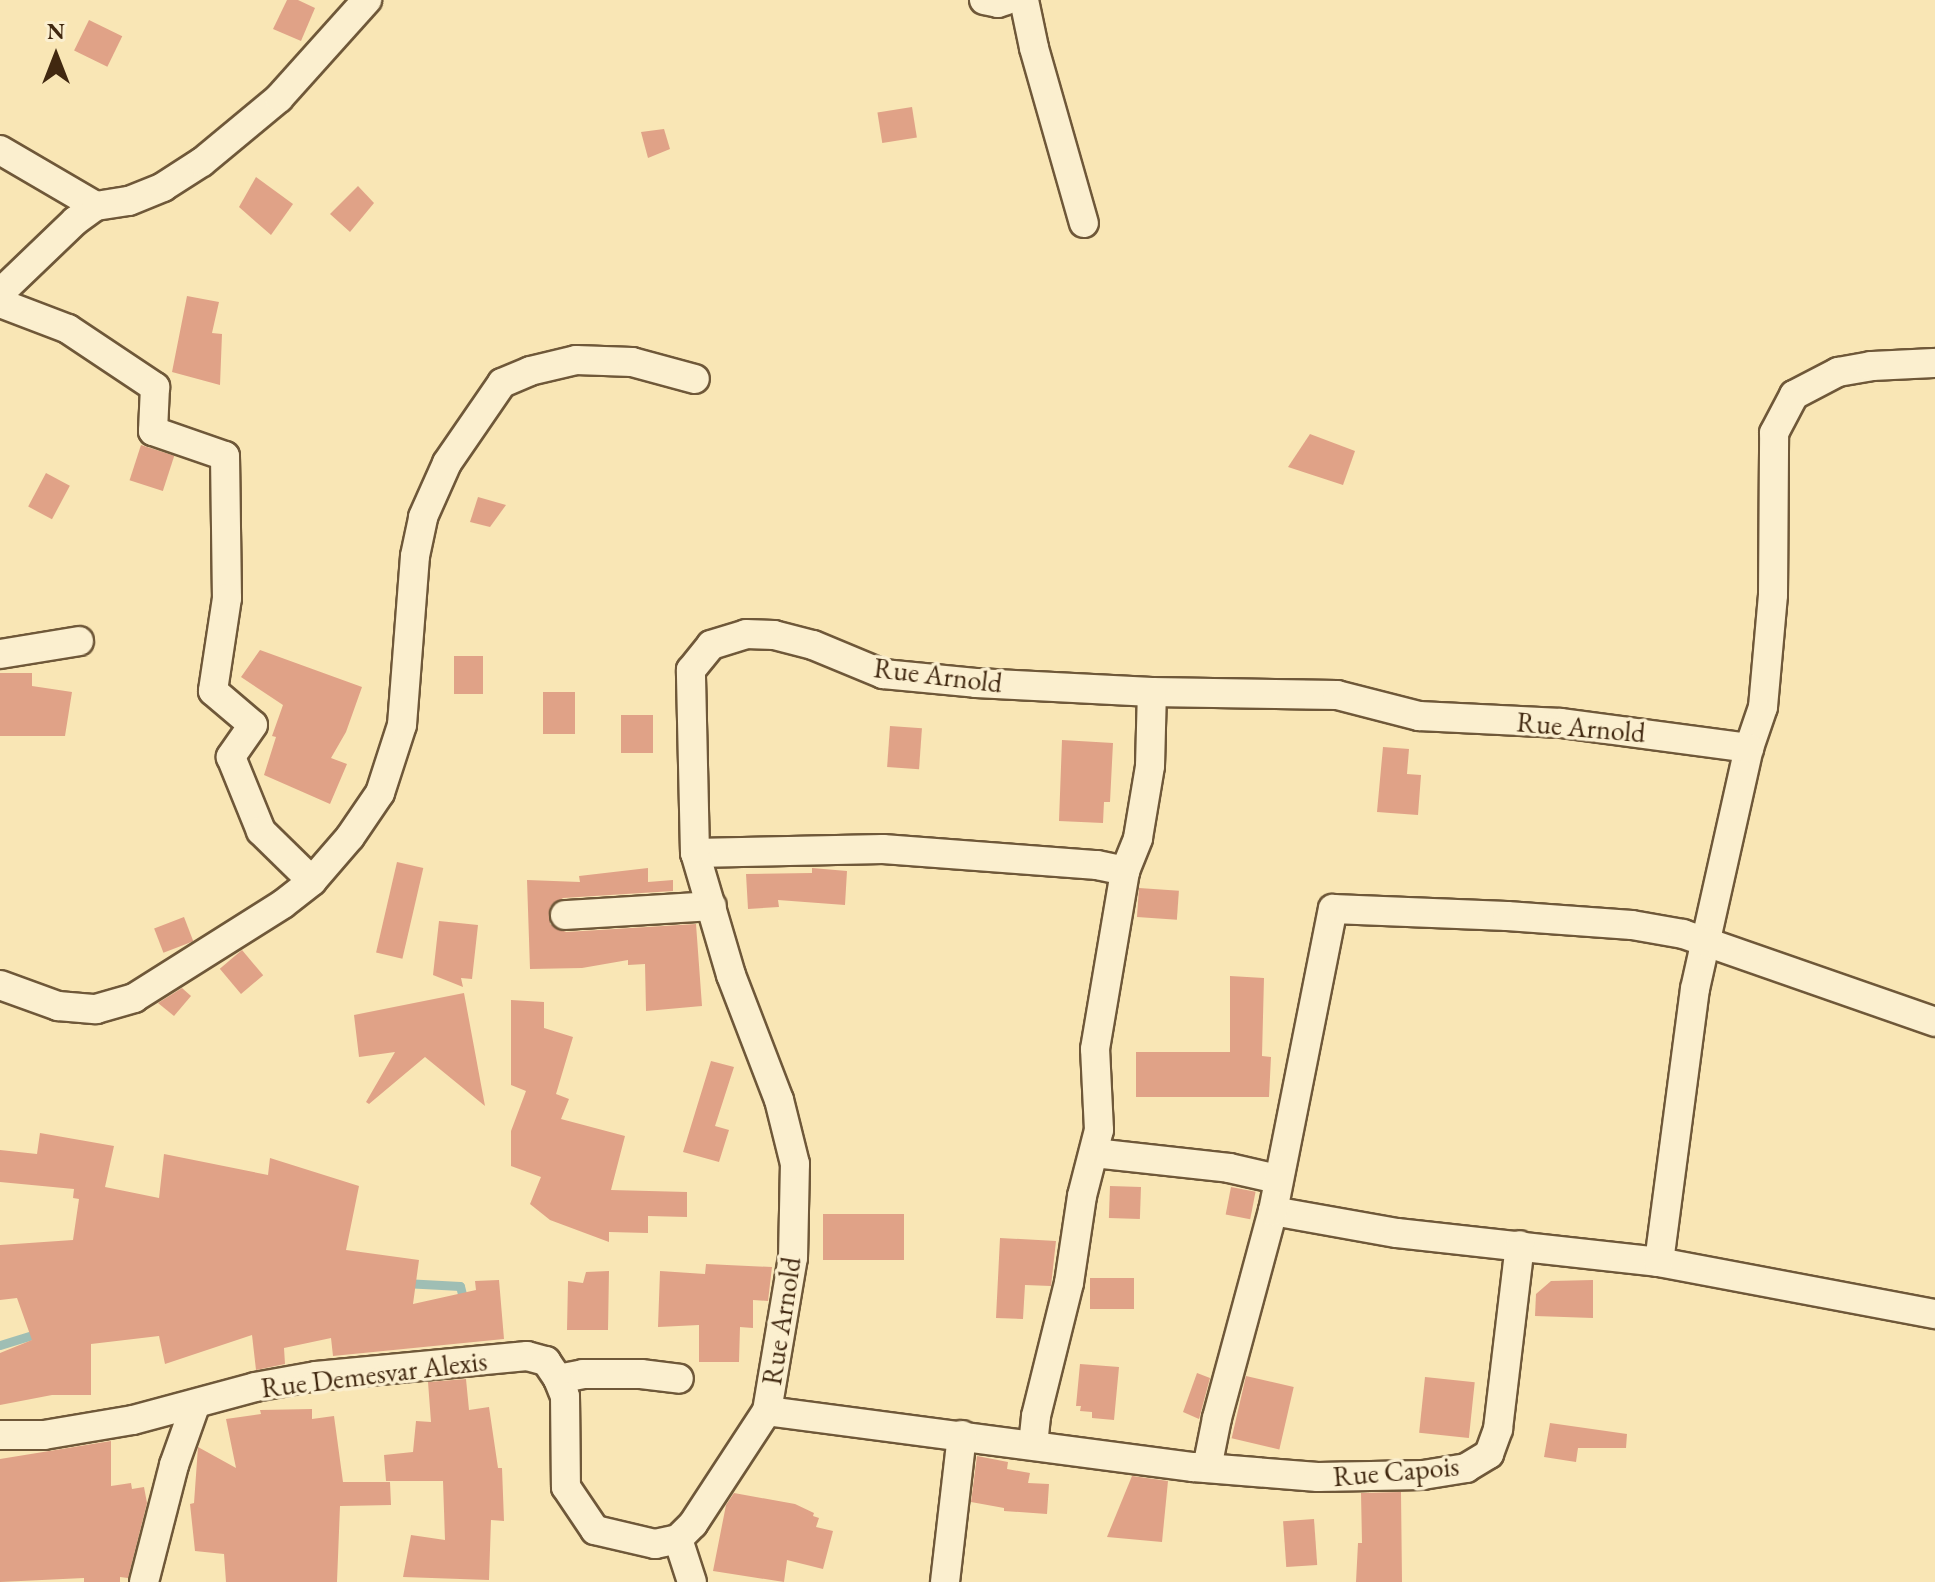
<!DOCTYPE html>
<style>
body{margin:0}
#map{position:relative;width:1935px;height:1582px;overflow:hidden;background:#f9e6b5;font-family:"EB Garamond",serif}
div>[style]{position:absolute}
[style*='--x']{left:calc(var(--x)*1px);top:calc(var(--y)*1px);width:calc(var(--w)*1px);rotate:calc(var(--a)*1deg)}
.stream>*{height:9px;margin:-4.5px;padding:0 4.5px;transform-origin:4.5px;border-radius:4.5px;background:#9fbeb4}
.building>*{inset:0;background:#e0a287;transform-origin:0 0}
.roads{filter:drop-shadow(2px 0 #6f5839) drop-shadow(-2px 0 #6f5839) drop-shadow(0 2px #6f5839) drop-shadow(0 -2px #6f5839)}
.minor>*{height:28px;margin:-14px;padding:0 14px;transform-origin:14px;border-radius:14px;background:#fbefcf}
span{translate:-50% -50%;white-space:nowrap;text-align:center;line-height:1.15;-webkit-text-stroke:7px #fbefcf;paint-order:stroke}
.street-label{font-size:28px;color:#412810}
.north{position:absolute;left:16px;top:16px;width:80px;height:80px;-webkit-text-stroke:6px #fbefcf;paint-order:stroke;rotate:0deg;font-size:22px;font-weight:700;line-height:32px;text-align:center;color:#412810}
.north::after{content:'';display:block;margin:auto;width:28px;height:36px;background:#412810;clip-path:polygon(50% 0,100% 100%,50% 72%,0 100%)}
</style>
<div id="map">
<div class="stream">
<i style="--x:404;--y:1283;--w:56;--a:3.1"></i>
<i style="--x:460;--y:1286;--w:16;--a:76"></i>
<i style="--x:0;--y:1345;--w:44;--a:-17.2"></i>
</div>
<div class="building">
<i style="clip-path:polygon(287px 0,298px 0,315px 8px,301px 41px,273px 29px)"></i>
<i style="left:89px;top:20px;width:37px;height:34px;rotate:26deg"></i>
<i style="left:912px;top:107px;width:31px;height:35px;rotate:81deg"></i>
<i style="clip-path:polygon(664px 129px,670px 149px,648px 158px,641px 132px)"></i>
<i style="clip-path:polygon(256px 177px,293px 204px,271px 235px,239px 207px)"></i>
<i style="clip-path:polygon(358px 186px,374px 203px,350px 232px,330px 214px)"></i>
<i style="clip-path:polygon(187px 296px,219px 302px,212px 333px,222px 334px,220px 385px,172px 372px)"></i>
<i style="clip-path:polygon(1310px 434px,1355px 451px,1343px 485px,1288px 467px)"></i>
<i style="left:141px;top:445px;width:35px;height:37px;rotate:18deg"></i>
<i style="left:46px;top:473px;width:27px;height:38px;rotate:28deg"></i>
<i style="clip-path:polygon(478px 497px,506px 505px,490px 527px,470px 522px)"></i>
<i style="clip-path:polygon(260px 650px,362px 687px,346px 732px,331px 758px,347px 764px,330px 804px,264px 775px,276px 737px,272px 736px,283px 705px,241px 677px)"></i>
<i style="left:483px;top:656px;width:38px;height:29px;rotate:90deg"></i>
<i style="clip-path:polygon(0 673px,32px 673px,32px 686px,72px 692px,65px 736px,0 736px)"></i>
<i style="left:543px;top:692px;width:32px;height:42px"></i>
<i style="left:621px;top:715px;width:32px;height:38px"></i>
<i style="left:890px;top:726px;width:32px;height:41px;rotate:4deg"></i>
<i style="clip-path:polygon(1062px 740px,1113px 743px,1110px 802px,1104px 802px,1103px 823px,1059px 821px)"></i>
<i style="clip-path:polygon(1383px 747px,1409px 749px,1407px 774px,1421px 775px,1418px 815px,1377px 812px)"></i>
<i style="left:397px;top:862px;width:27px;height:93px;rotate:13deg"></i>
<i style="clip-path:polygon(648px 868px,648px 882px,673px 880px,673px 891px,563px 898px,550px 907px,550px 924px,566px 932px,696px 924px,702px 1006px,646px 1011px,645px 964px,628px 965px,628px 960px,582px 968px,530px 969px,527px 880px,580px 882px,579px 876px)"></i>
<i style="clip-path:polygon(812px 868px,847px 871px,845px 905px,778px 900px,779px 907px,748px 909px,746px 874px,812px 873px)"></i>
<i style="left:1139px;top:888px;width:40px;height:29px;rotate:4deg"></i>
<i style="left:184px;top:917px;width:26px;height:32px;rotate:69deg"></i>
<i style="clip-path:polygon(439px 921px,478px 925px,472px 979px,461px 978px,463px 987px,433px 975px)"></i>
<i style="left:242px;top:950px;width:33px;height:29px;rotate:50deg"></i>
<i style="clip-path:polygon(1230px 976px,1264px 978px,1262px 1056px,1271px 1057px,1269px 1097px,1136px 1097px,1136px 1052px,1230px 1052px)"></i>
<i style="clip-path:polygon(182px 988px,191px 996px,174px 1016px,158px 1003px)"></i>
<i style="clip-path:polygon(464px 993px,485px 1106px,425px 1057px,369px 1104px,366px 1102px,395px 1052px,359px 1057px,354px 1015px)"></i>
<i style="clip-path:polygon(511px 1000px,544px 1002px,544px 1028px,573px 1037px,556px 1094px,569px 1099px,561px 1119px,625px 1136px,611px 1190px,687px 1192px,687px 1217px,648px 1216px,648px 1233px,609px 1232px,609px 1242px,550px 1220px,530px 1204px,541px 1177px,511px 1166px,511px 1131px,526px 1091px,511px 1085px)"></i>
<i style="clip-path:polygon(711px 1061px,734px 1067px,715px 1126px,729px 1130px,719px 1162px,683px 1152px)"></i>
<i style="clip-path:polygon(40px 1133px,114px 1146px,105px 1187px,159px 1198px,164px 1154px,268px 1175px,270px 1158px,359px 1186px,346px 1250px,419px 1260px,413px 1304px,476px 1290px,475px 1281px,499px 1280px,504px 1339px,333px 1356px,331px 1338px,284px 1348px,285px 1364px,256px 1370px,252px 1335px,165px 1364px,159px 1336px,91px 1344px,91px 1395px,52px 1395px,0 1405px,0 1353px,32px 1340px,17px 1298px,0 1300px,0 1245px,73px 1240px,79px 1199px,73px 1198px,74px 1189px,0 1182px,0 1150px,37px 1154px)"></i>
<i style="left:1110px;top:1186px;width:31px;height:32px;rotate:2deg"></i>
<i style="left:1231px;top:1187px;width:25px;height:28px;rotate:11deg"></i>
<i style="left:904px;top:1214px;width:46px;height:81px;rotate:90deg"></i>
<i style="clip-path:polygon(1000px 1238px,1056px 1241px,1051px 1286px,1025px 1285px,1023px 1319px,996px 1318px)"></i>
<i style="clip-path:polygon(706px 1264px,772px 1267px,768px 1301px,753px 1300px,753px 1328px,740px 1327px,739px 1362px,699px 1362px,699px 1325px,658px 1327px,660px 1271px,705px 1274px)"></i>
<i style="clip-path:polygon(609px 1271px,608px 1330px,567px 1330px,568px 1281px,583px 1283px,586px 1272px)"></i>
<i style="left:1090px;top:1278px;width:44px;height:31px"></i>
<i style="clip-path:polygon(1593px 1280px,1593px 1318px,1535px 1316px,1536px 1294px,1551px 1281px)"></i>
<i style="clip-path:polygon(1080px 1364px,1119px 1367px,1114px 1420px,1092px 1418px,1092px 1412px,1080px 1411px,1081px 1406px,1076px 1406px)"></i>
<i style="clip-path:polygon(1197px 1373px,1210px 1378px,1199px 1419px,1183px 1412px)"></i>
<i style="left:1246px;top:1376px;width:49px;height:64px;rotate:13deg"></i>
<i style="left:1425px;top:1377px;width:50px;height:56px;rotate:6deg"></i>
<i style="clip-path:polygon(466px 1379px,469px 1410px,489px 1407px,498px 1468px,502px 1468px,504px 1521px,491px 1520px,489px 1580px,403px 1577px,411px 1535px,445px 1540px,443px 1481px,386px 1481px,384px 1455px,413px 1452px,416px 1421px,431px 1422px,428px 1382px)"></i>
<i style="clip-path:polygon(312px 1409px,312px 1419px,334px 1416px,343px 1482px,390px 1482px,391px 1505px,340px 1506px,337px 1582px,226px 1582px,224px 1554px,195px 1551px,190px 1504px,194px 1503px,198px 1447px,236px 1468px,226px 1419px,261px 1414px,260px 1410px)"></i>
<i style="clip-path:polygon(1550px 1423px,1627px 1434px,1626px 1448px,1578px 1448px,1576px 1462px,1544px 1457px)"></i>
<i style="clip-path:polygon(111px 1441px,111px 1486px,131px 1483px,132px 1489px,144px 1487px,147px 1503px,128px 1578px,120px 1577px,120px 1582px,84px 1582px,84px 1578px,0 1582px,0 1459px)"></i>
<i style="clip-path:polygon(977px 1456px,1008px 1462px,1007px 1469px,1030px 1473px,1028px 1483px,1049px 1484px,1047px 1514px,1004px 1511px,1004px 1508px,971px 1502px)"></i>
<i style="clip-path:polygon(1132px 1476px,1168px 1481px,1162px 1542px,1107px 1537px)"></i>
<i style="clip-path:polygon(1401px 1492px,1402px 1582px,1356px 1582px,1358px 1543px,1362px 1543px,1361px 1493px)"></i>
<i style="clip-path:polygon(734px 1493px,795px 1504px,814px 1513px,813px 1516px,819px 1518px,816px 1527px,833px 1531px,823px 1569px,787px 1560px,784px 1582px,713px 1571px,726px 1505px)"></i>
<i style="left:1314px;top:1519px;width:46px;height:31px;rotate:86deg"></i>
</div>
<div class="roads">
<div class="minor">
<i style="--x:984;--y:0;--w:14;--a:12"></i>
<i style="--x:998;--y:3;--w:9;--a:-18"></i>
<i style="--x:1024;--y:0;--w:49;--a:78.2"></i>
<i style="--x:1034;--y:48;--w:182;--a:74.1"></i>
<i style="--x:0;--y:150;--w:111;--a:30.3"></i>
<i style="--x:0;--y:293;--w:104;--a:-43.8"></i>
<i style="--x:75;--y:221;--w:26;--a:-36"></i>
<i style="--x:96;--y:206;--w:33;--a:-9"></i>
<i style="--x:129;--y:201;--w:37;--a:-22"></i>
<i style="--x:163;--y:187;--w:46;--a:-32.7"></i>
<i style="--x:202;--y:162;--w:100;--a:-39.7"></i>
<i style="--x:279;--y:98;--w:132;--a:-48.1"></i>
<i style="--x:0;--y:303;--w:73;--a:20.9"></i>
<i style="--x:68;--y:329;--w:105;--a:33.7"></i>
<i style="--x:155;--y:387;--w:44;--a:92.6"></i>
<i style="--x:153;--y:431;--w:76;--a:19.1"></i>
<i style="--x:225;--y:456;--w:142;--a:89.2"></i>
<i style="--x:227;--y:598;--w:94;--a:98.6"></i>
<i style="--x:213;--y:691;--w:52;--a:40.4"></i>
<i style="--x:253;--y:725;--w:39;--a:125"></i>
<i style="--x:231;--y:757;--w:80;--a:67.9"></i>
<i style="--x:261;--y:831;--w:71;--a:44.4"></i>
<i style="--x:0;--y:654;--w:80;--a:-9.3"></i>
<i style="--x:695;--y:853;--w:188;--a:-1.2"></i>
<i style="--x:883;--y:849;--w:215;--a:4.3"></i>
<i style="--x:1097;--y:865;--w:29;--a:12"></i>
<i style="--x:565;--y:915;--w:147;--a:-3.5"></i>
<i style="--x:0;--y:985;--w:62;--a:19.9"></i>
<i style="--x:58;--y:1006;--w:38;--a:5"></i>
<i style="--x:96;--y:1009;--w:40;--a:-16"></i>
<i style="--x:134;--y:998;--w:176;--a:-32.2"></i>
<i style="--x:283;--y:904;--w:37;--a:-38"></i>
<i style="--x:312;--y:881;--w:58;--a:-49.2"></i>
<i style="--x:350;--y:837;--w:53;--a:-55.7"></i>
<i style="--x:380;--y:793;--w:71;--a:-72.1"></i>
<i style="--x:402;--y:725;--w:169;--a:-85.6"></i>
<i style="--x:415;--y:556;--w:40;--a:-78"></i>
<i style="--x:423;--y:517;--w:59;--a:-66"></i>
<i style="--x:447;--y:463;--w:97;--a:-55.5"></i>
<i style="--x:502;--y:383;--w:30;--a:-23"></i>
<i style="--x:530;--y:371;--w:47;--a:-13.4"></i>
<i style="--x:576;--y:360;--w:56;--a:2"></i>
<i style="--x:632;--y:362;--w:65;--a:15.1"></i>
<i style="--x:1094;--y:1153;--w:136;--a:6.3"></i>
<i style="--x:1229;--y:1168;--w:49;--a:12.9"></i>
<i style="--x:1273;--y:1211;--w:126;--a:10.1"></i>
<i style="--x:1397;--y:1233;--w:264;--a:6.3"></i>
<i style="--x:1659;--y:1262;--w:281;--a:10.7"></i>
<i style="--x:1659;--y:1262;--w:275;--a:-82.5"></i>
<i style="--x:1695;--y:989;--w:247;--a:-77.4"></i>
<i style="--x:1749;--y:748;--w:43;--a:-71.1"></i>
<i style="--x:1763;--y:707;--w:112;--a:-84.9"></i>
<i style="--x:1773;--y:595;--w:162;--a:-89.6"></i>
<i style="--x:1774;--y:433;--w:43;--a:-62.2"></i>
<i style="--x:1794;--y:395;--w:50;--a:-27.6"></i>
<i style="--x:1838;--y:372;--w:34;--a:-10"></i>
<i style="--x:1871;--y:366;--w:64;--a:-2.7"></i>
<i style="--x:558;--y:1379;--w:25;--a:-11"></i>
<i style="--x:583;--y:1374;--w:58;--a:0"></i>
<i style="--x:641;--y:1374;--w:38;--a:7"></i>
<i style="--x:767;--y:1411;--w:430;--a:7.5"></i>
<i style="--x:1193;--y:1467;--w:125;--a:4.6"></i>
<i style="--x:1318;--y:1477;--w:105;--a:-1.1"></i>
<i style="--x:1423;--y:1475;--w:44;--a:-9.2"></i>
<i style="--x:1466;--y:1468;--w:27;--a:-31"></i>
<i style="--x:1489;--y:1454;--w:27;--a:-70"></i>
<i style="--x:1498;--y:1429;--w:185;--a:-83.2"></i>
<i style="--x:0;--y:1435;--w:44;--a:0"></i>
<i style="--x:44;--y:1435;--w:90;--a:-9.6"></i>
<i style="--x:133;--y:1420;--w:126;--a:-15.1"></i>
<i style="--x:255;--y:1387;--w:62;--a:-10.2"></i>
<i style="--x:316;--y:1376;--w:212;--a:-5.4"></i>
<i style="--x:527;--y:1356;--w:20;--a:15"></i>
<i style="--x:546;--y:1361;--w:22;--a:56"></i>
<i style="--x:558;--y:1379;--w:18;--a:68"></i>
<i style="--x:565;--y:1396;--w:91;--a:89.4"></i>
<i style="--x:566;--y:1487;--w:52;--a:56"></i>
<i style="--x:595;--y:1530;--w:62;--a:13.1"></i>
<i style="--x:655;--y:1544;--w:24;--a:-12"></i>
<i style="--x:678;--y:1539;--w:21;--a:-45"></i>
<i style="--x:693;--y:1524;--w:135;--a:-56.8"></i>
<i style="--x:767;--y:1411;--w:155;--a:-80.4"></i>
<i style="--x:793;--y:1258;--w:94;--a:-88.8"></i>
<i style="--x:795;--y:1164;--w:66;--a:-104"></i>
<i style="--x:779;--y:1100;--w:134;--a:-111"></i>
<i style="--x:731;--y:975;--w:127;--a:-106.4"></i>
<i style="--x:695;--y:853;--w:183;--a:-91.3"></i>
<i style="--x:691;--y:670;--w:32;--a:-51"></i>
<i style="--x:711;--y:645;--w:37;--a:-17"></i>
<i style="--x:746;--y:634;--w:28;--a:2"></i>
<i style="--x:774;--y:635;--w:40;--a:14.4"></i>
<i style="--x:813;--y:645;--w:76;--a:22.5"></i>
<i style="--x:883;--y:674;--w:93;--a:5.5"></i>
<i style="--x:976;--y:683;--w:176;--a:2.9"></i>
<i style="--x:1152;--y:692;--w:185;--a:0.9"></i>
<i style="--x:1337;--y:695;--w:85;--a:14.4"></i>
<i style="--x:1419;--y:716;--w:142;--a:2.8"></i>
<i style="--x:1561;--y:723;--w:190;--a:7.6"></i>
<i style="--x:1033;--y:1445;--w:29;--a:-84"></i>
<i style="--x:1036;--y:1416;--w:137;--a:-76.1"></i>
<i style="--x:1069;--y:1283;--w:88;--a:-81.5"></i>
<i style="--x:1082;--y:1196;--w:68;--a:-75.6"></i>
<i style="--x:1099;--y:1130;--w:81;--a:-92.8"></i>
<i style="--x:1095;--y:1049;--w:181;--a:-80.4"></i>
<i style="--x:1125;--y:871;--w:35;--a:-68"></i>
<i style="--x:1138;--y:838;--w:73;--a:-80.5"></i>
<i style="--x:1150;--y:766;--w:74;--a:-88.5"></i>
<i style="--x:1207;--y:1468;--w:51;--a:-78.7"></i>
<i style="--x:1217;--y:1418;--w:214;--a:-74.9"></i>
<i style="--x:1273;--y:1211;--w:308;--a:-78.8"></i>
<i style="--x:1333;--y:909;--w:174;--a:2.3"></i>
<i style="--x:1507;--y:916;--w:125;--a:4.1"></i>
<i style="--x:1632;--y:925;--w:52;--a:10"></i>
<i style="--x:1683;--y:934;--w:267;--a:19.2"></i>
<i style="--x:678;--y:1539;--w:45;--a:72"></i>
<i style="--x:144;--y:1582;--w:121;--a:-75.6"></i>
<i style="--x:174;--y:1465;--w:63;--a:-70.4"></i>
<i style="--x:945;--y:1582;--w:148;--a:-83.4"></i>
</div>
</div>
<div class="street-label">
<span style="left:938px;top:675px;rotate:7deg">Rue Arnold</span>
<span style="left:1581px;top:727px;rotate:5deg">Rue Arnold</span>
<span style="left:781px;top:1321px;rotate:-81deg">Rue Arnold</span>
<span style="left:374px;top:1374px;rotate:-7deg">Rue Demesvar Alexis</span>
<span style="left:1396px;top:1471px;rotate:-5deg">Rue Capois</span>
</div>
<div class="north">N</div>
</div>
